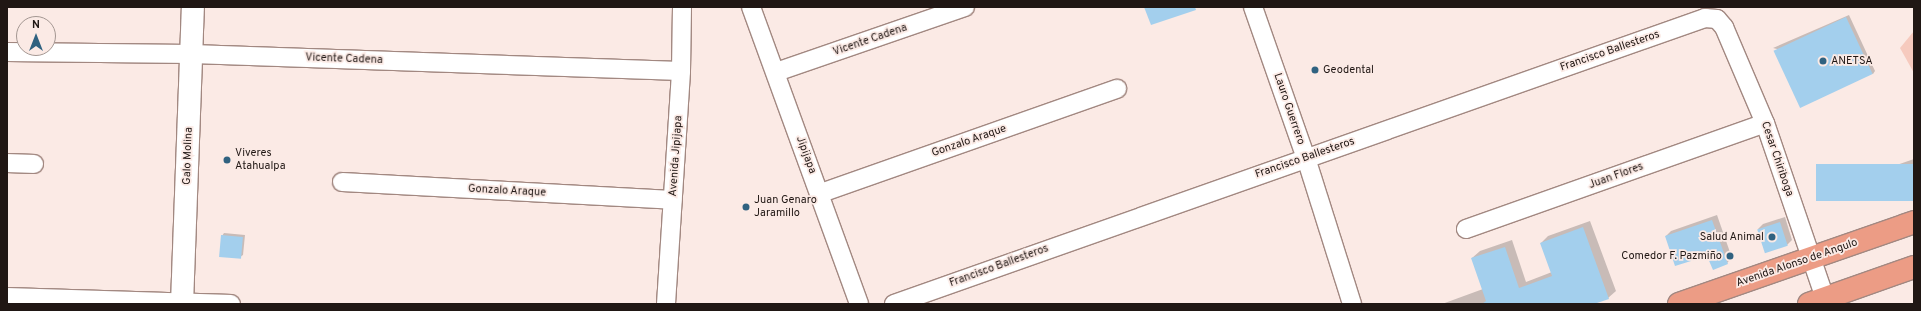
<!DOCTYPE html>
<meta charset="utf-8">
<style>
body{margin:0}
#map{position:relative;width:1921px;height:311px;overflow:hidden;background:#fbeae5;font-family:Overpass,sans-serif}
div>[style]{position:absolute}
[style*='--x']{left:calc(var(--x)*1px);top:calc(var(--y)*1px);width:calc(var(--w)*1px);rotate:calc(var(--a)*1deg)}
.green>*{inset:0;background:#f6cabe}
.shadow>*{inset:0;background:#0003}
.building>*{inset:0;background:#a3cfed;transform-origin:0 0}
.roads{filter:drop-shadow(1px 0 #a28881) drop-shadow(-1px 0 #a28881) drop-shadow(0 1px #a28881) drop-shadow(0 -1px #a28881)}
.street>*{height:18px;margin:-9px;padding:0 9px;transform-origin:9px;border-radius:9px;background:#fff}
.secondary>*{height:22px;margin:-11px;padding:0 11px;transform-origin:11px;border-radius:11px;background:#fff}
.primary>*{height:22px;margin:-11px;padding:0 11px;transform-origin:11px;border-radius:11px;background:#ec9c85}
.dots>*{width:11px;height:11px;translate:-50% -50%;box-sizing:border-box;border:2px solid #fbeae5;border-radius:50%}
span{translate:-50% -50%;white-space:nowrap;text-align:center;line-height:1.15;-webkit-text-stroke:3.5px #fbeae5;paint-order:stroke}
.street-label{font-size:11px;color:#201714}
.poi-label{font-size:11px;color:#201714}
.left{translate:0 -50%;text-align:left}
.right{translate:-100% -50%;text-align:right}
.frame{position:absolute;inset:0;border:8px solid #201714;pointer-events:none}
.north{position:absolute;left:16px;top:16px;width:40px;height:40px;box-sizing:border-box;background:#fbeae5;border:1px solid #a39691;border-radius:50%;rotate:0deg;font-size:11px;font-weight:700;line-height:16px;text-align:center;color:#201714}
.north::after{content:'';display:block;margin:auto;width:14px;height:18px;background:#306280;clip-path:polygon(50% 0,100% 100%,50% 72%,0 100%)}
</style>
<div id="map">
<div class="green">
<i style="clip-path:polygon(1914px 31px,1914px 73px,1900px 48px)"></i>
</div>
<div class="shadow">
<i style="clip-path:polygon(1849px 15px,1875px 71px,1873px 74px,1773px 48px)"></i>
<i style="clip-path:polygon(1914px 159px,1914px 200px,1822px 197px,1830px 188px)"></i>
<i style="clip-path:polygon(1717px 215px,1732px 258px,1727px 263px,1666px 236px,1671px 231px)"></i>
<i style="clip-path:polygon(1785px 217px,1792px 240px,1787px 245px,1758px 229px,1763px 224px)"></i>
<i style="clip-path:polygon(1590px 221px,1616px 291px,1608px 298px,1591px 304px,1442px 304px,1483px 289px,1472px 258px,1480px 251px,1512px 240px,1526px 282px,1552px 272px,1541px 243px,1548px 236px)"></i>
<i style="clip-path:polygon(224px 233px,245px 235px,243px 255px,240px 257px,222px 236px)"></i>
</div>
<div class="building">
<i style="clip-path:polygon(1144px 7px,1195px 7px,1196px 10px,1151px 25px)"></i>
<i style="left:1846px;top:17px;width:63px;height:80px;rotate:65deg"></i>
<i style="left:1914px;top:164px;width:37px;height:98px;rotate:90deg"></i>
<i style="clip-path:polygon(1712px 220px,1728px 264px,1713px 270px,1707px 256px,1675px 266px,1665px 236px)"></i>
<i style="left:1780px;top:222px;width:25px;height:24px;rotate:72deg"></i>
<i style="clip-path:polygon(1583px 227px,1609px 299px,1594px 304px,1482px 304px,1486px 301px,1471px 258px,1505px 247px,1519px 288px,1552px 276px,1540px 243px)"></i>
<i style="left:221px;top:235px;width:22px;height:22px;rotate:5deg"></i>
</div>
<div class="roads">
<div class="street">
<i style="--x:751;--y:7;--w:316;--a:70"></i>
<i style="--x:1253;--y:7;--w:160;--a:70.7"></i>
<i style="--x:1306;--y:158;--w:153;--a:72.5"></i>
<i style="--x:7;--y:52;--w:185;--a:0.6"></i>
<i style="--x:192;--y:54;--w:489;--a:2"></i>
<i style="--x:776;--y:72;--w:200;--a:-19"></i>
<i style="--x:7;--y:163;--w:27;--a:2"></i>
<i style="--x:342;--y:182;--w:331;--a:3.1"></i>
<i style="--x:821;--y:193;--w:314;--a:-19.4"></i>
<i style="--x:1466;--y:229;--w:317;--a:-19.5"></i>
<i style="--x:7;--y:297;--w:224;--a:1.8"></i>
<i style="--x:666;--y:304;--w:233;--a:-86.3"></i>
<i style="--x:681;--y:71;--w:64;--a:-89.1"></i>
<i style="--x:894;--y:304;--w:860;--a:-19.43"></i>
<i style="--x:1705;--y:18;--w:12;--a:5"></i>
<i style="--x:1717;--y:19;--w:11;--a:49"></i>
<i style="--x:1724;--y:27;--w:104;--a:66.9"></i>
<i style="--x:1765;--y:123;--w:191;--a:71.1"></i>
</div>
<div class="secondary">
<i style="--x:182;--y:304;--w:297;--a:-87.9"></i>
</div>
<div class="primary">
<i style="--x:1679;--y:304;--w:249;--a:-19.2"></i>
<i style="--x:1809;--y:304;--w:111;--a:-19.4"></i>
</div>
</div>
<div class="dots">
<i style="left:1823px;top:61px;background:#306280"></i>
<i style="left:1315px;top:70px;background:#306280"></i>
<i style="left:227px;top:160px;background:#306280"></i>
<i style="left:746px;top:207px;background:#306280"></i>
<i style="left:1772px;top:237px;background:#306280"></i>
<i style="left:1730px;top:256px;background:#306280"></i>
</div>
<div class="street-label">
<span style="left:870px;top:40px;rotate:-19deg">Vicente Cadena</span>
<span style="left:1610px;top:51px;rotate:-19deg">Francisco Ballesteros</span>
<span style="left:344px;top:59px;rotate:2deg">Vicente Cadena</span>
<span style="left:1289px;top:109px;rotate:71deg">Lauro Guerrero</span>
<span style="left:969px;top:141px;rotate:-19deg">Gonzalo Araque</span>
<span style="left:806px;top:155px;rotate:70deg">Jipijapa</span>
<span style="left:188px;top:156px;rotate:-88deg">Galo Molina</span>
<span style="left:676px;top:156px;rotate:-86deg">Avenida Jipijapa</span>
<span style="left:1305px;top:158px;rotate:-19deg">Francisco Ballesteros</span>
<span style="left:1777px;top:159px;rotate:71deg">Cesar Chiriboga</span>
<span style="left:1616px;top:176px;rotate:-20deg">Juan Flores</span>
<span style="left:507px;top:191px;rotate:3deg">Gonzalo Araque</span>
<span style="left:1797px;top:263px;rotate:-19deg">Avenida Alonso de Angulo</span>
<span style="left:999px;top:266px;rotate:-20deg">Francisco Ballesteros</span>
</div>
<div class="poi-label">
<span class="left" style="left:1831px;top:61px">ANETSA</span>
<span class="left" style="left:1323px;top:70px">Geodental</span>
<span class="left" style="left:235px;top:160px">Viveres<br>Atahualpa</span>
<span class="left" style="left:754px;top:207px">Juan Genaro<br>Jaramillo</span>
<span class="right" style="left:1764px;top:237px">Salud Animal</span>
<span class="right" style="left:1722px;top:256px">Comedor F. Pazmiño</span>
</div>
<div class="frame"></div>
<div class="north">N</div>
</div>
